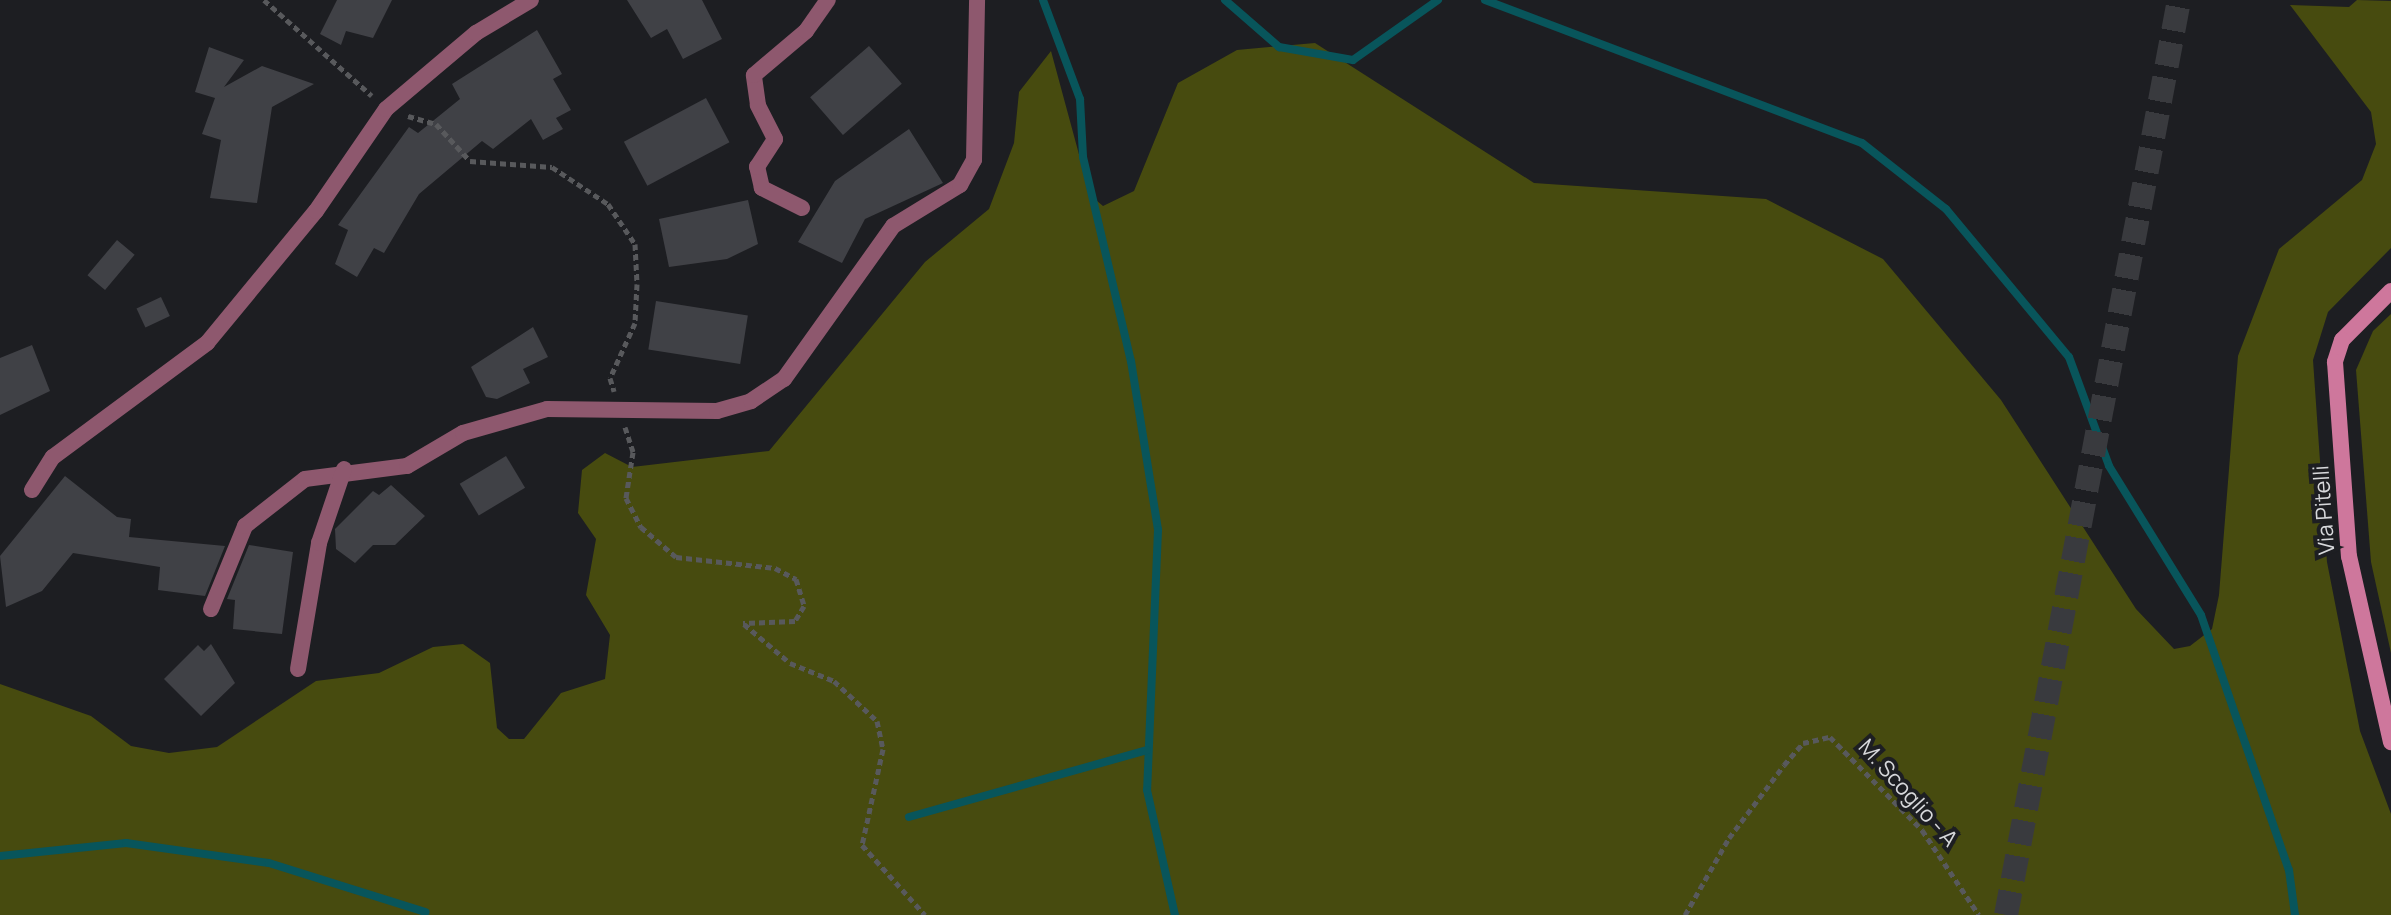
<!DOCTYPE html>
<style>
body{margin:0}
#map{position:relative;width:2391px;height:915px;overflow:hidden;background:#1d1e22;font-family:Manrope,sans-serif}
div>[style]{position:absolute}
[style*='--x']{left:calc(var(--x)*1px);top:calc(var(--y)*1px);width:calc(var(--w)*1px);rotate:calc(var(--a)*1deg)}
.green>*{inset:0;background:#474b0f}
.stream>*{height:8px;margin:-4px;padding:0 4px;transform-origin:4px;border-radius:4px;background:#08555b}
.building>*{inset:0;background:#404146;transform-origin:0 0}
.highway-tunnel>*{height:24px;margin-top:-12px;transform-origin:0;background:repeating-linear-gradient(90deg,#393a3e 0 24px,transparent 0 36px)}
.path>*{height:5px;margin-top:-2.5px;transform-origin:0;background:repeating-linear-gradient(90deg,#58595c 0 6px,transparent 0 10px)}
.street>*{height:16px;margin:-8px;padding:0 8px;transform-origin:8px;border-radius:8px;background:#8e586e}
.secondary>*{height:16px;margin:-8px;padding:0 8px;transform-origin:8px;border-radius:8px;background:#ce779c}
span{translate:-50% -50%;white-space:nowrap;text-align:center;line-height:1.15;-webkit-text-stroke:8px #1d1e22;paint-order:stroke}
.street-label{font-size:22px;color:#d7d8db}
</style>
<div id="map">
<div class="green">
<i style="clip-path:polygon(2357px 0,2391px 1px,2391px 248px,2328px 312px,2313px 360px,2327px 562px,2360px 731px,2391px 814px,2391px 915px,0 915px,0 684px,91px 716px,131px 746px,169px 753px,217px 747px,316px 681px,379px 673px,433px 647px,463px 644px,490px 663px,497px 728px,509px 739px,524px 739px,561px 693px,605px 679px,610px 635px,586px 595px,596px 539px,578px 513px,582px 470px,605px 453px,632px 467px,769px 451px,925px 262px,989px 209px,1014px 143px,1019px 92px,1051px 51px,1090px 195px,1103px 206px,1134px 191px,1178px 83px,1237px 50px,1315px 43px,1534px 183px,1766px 199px,1883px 259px,2001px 400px,2136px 609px,2174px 649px,2190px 646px,2212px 629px,2219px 595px,2238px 356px,2279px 249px,2362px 180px,2376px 144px,2371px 112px,2290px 5px,2349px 7px)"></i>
<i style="clip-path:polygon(2391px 314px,2391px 653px,2371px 562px,2356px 370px,2373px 331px)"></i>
</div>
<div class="stream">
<i style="--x:1043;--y:0;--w:106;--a:69.5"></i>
<i style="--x:1080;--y:99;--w:58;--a:87"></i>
<i style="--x:1083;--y:157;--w:210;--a:76.8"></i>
<i style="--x:1131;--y:361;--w:171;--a:80.9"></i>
<i style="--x:1158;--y:530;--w:260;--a:92.4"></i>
<i style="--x:1147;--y:790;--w:128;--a:77.4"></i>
<i style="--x:1225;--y:0;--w:72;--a:41"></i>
<i style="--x:1279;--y:47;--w:75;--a:10"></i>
<i style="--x:1353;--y:60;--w:104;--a:-35.2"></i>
<i style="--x:1485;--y:0;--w:403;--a:20.8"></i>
<i style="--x:1862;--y:143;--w:107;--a:38.2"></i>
<i style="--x:1946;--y:209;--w:192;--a:50.3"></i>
<i style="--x:2069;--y:357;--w:116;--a:69.8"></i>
<i style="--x:2109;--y:466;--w:175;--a:58.3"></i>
<i style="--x:2201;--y:615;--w:270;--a:71"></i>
<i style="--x:2289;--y:870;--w:45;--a:82.4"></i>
<i style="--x:909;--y:817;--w:247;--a:-15.7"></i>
<i style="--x:0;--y:856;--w:127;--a:-5.9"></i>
<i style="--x:126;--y:843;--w:144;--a:8"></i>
<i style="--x:269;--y:863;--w:164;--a:17.4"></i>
</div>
<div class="building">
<i style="clip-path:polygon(337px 0,392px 0,373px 38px,346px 31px,341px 45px,320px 34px)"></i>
<i style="clip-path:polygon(627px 0,702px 0,722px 39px,683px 59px,667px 29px,651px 38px)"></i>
<i style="clip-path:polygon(537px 30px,562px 74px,553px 79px,571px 110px,556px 118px,563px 129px,543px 140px,531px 119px,493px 149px,482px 141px,419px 194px,384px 253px,374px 248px,357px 277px,335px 264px,348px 230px,338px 225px,409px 127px,418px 133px,460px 99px,452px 84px)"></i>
<i style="left:869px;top:46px;width:50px;height:78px;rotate:49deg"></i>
<i style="clip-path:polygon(209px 47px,244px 60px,224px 87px,262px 66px,314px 84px,272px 107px,257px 203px,210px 198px,221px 140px,202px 134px,215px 98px,195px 92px)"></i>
<i style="left:706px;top:98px;width:50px;height:93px;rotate:62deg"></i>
<i style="clip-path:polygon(909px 129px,943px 183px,865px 219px,842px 263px,798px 242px,835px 181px)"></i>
<i style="clip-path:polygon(748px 200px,758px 244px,727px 259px,669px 267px,659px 219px)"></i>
<i style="left:117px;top:240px;width:23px;height:46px;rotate:40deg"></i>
<i style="left:161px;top:297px;width:21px;height:27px;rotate:65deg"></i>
<i style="left:656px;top:301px;width:93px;height:49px;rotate:9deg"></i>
<i style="clip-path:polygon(533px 327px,548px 357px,523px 369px,530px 383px,497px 399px,486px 397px,471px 367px)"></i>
<i style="clip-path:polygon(32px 345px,50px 391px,0 415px,0 358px)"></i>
<i style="left:506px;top:456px;width:37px;height:54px;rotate:59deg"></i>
<i style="clip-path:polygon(65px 476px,117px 517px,131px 519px,129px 537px,225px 546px,205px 596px,158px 590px,160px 567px,73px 553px,42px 591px,6px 607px,0 556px)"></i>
<i style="clip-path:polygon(391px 485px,425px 516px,395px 545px,373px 545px,355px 563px,336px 549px,335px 529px,373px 491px,379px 495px)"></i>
<i style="clip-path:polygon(249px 545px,293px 552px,282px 634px,233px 629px,235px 600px,227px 599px)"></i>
<i style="clip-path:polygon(211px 644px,235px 683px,201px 716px,164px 679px,198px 645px,204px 651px)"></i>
</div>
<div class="highway-tunnel">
<i style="--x:2006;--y:915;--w:931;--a:-79.29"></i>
</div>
<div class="path">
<i style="--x:264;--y:0;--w:144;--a:41.6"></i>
<i style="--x:408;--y:116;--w:29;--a:16"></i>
<i style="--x:436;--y:124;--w:50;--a:47.4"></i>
<i style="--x:470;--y:161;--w:82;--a:4.2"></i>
<i style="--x:552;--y:167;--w:67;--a:33.5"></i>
<i style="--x:608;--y:204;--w:48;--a:56"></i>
<i style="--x:635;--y:244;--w:40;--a:87.1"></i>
<i style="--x:637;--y:284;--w:39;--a:93"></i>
<i style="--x:635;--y:323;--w:60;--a:114.4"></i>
<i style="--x:610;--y:378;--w:14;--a:73"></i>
<i style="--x:625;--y:427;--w:26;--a:72"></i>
<i style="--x:633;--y:452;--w:47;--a:98.7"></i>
<i style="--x:626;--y:498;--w:33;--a:63"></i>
<i style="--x:641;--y:527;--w:46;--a:40.6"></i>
<i style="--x:676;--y:557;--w:100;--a:6.3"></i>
<i style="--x:775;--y:568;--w:24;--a:28"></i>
<i style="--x:796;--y:579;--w:28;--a:73"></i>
<i style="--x:804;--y:606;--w:17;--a:121"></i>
<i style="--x:795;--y:621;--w:52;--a:177.8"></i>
<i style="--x:744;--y:624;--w:60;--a:40.3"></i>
<i style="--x:790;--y:663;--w:48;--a:22.2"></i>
<i style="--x:834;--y:681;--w:59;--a:42.9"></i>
<i style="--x:877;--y:721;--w:29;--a:78"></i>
<i style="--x:883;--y:749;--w:98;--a:102.3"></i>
<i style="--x:862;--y:845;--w:94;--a:48"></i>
<i style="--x:1685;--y:915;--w:89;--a:-60.3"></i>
<i style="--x:1729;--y:838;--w:91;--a:-53"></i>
<i style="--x:1784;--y:765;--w:29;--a:-49"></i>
<i style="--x:1803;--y:743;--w:28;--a:-13"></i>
<i style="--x:1830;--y:737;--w:131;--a:45.3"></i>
<i style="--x:1922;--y:830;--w:102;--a:56.2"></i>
</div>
<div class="street">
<i style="--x:802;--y:208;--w:45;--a:-153.4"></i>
<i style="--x:762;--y:188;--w:22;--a:-103"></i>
<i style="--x:757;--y:167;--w:33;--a:-57"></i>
<i style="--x:775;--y:139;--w:38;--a:-117"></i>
<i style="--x:758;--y:105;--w:30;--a:-98"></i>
<i style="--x:754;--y:75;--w:68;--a:-40.2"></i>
<i style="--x:806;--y:31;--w:38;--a:-55"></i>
<i style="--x:32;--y:490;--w:39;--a:-58"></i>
<i style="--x:53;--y:457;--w:192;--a:-36.5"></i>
<i style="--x:207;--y:343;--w:171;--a:-50.5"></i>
<i style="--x:316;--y:211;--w:124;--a:-55.5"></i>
<i style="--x:386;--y:109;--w:118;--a:-40.2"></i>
<i style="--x:476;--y:33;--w:64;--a:-31"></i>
<i style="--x:211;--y:609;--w:90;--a:-67.7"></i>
<i style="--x:245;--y:526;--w:76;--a:-38.1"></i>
<i style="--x:305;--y:479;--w:103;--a:-7.3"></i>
<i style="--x:407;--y:466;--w:65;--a:-30.5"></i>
<i style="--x:463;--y:433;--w:87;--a:-15.9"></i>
<i style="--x:547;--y:409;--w:170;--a:0.7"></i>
<i style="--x:717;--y:411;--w:35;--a:-16"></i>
<i style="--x:751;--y:401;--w:40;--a:-34"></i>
<i style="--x:784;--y:379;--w:188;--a:-54.5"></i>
<i style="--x:893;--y:226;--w:79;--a:-31.5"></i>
<i style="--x:960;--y:185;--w:29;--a:-61"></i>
<i style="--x:974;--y:160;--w:160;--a:-88.9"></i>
<i style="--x:298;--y:669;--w:128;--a:-80.5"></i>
<i style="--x:319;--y:543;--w:78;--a:-71.3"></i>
</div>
<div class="secondary">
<i style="--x:2391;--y:291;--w:69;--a:135"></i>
<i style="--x:2342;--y:340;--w:23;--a:108"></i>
<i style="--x:2335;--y:362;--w:195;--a:85.9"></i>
<i style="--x:2349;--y:556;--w:191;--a:77.3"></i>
</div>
<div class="street-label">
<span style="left:2324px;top:510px;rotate:-94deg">Via Pitelli</span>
<span style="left:1908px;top:793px;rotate:48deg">M. Scoglio - A</span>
</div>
</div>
